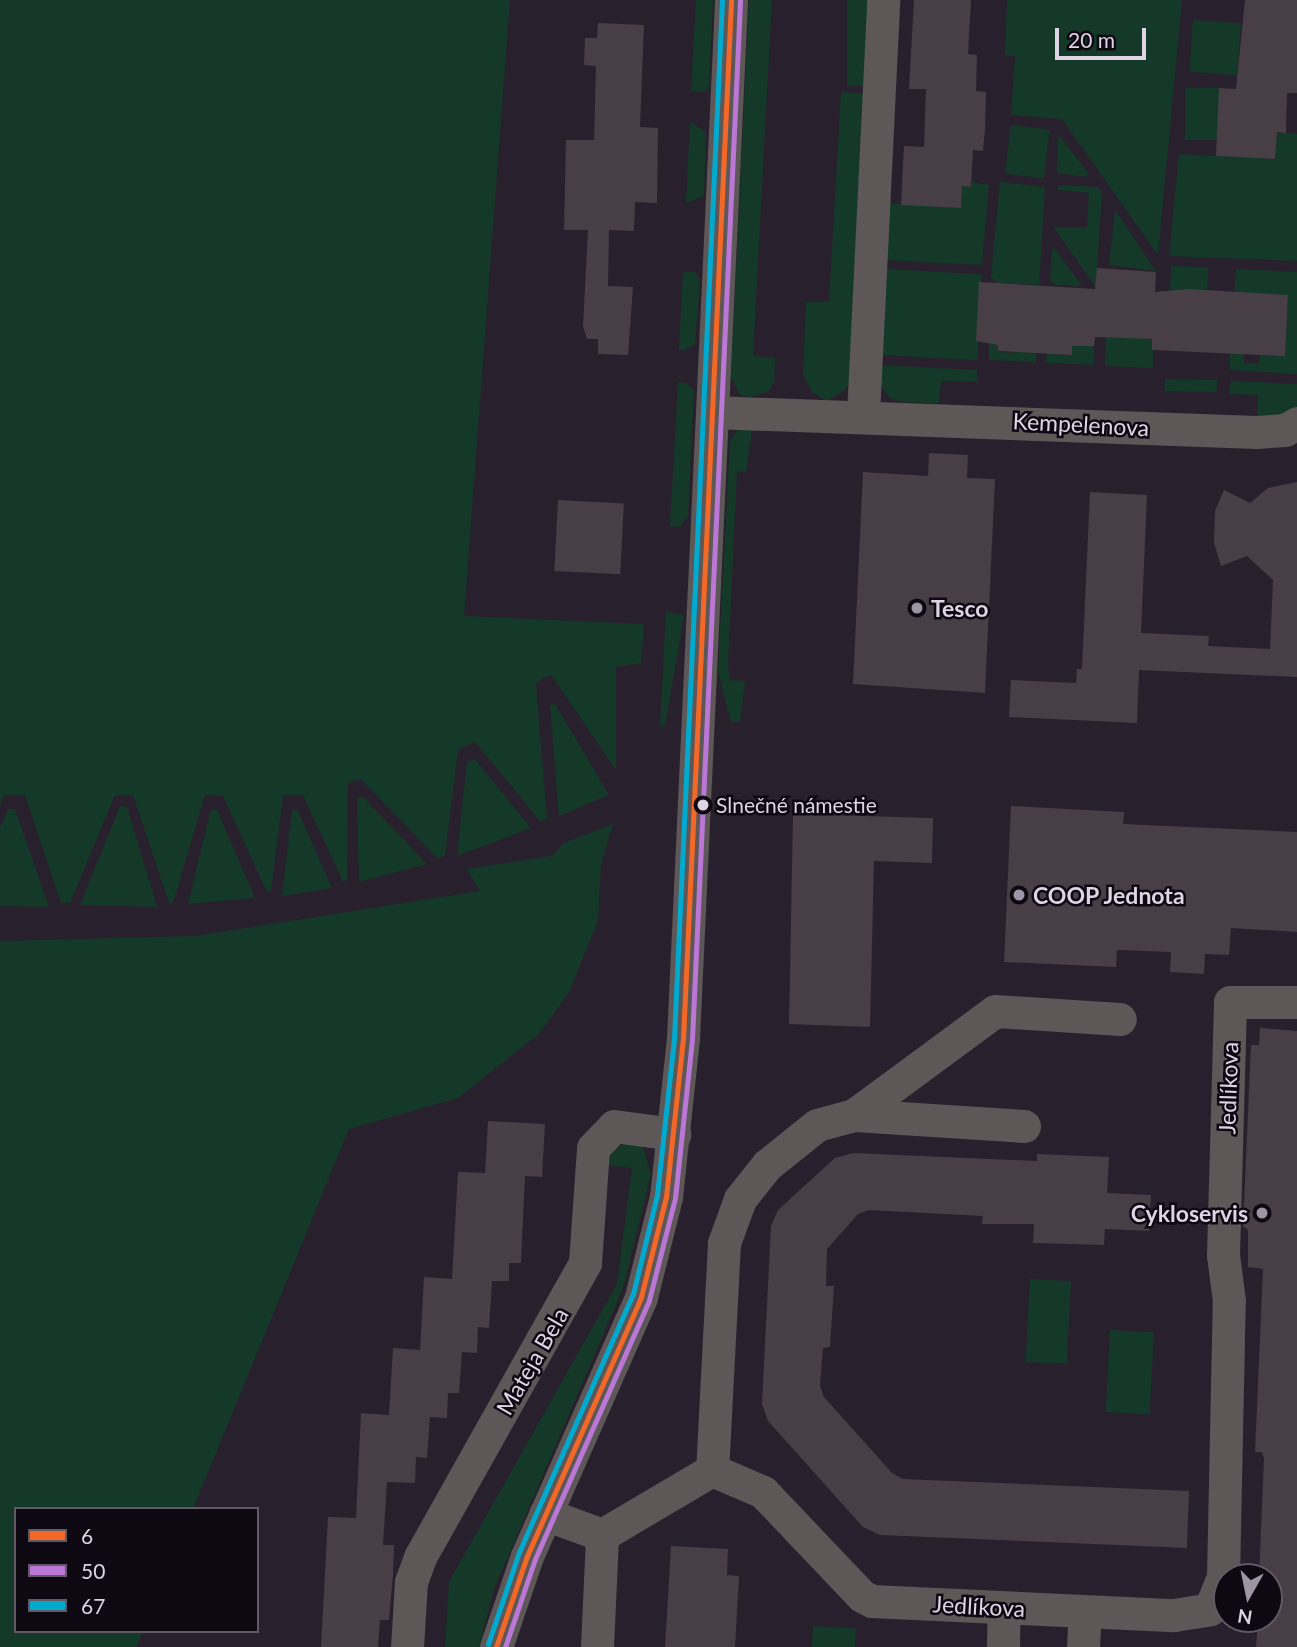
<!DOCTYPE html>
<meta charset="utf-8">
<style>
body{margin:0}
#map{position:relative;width:1297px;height:1647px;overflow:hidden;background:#28202c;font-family:Lato,sans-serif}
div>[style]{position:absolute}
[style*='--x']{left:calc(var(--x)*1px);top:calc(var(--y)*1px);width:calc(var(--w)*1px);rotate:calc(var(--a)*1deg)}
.green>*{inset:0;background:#143929;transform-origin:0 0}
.building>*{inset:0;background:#483e46;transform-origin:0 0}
.street>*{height:33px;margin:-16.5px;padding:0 16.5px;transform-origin:16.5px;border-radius:16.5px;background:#5d5757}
.bus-1>*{height:5px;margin:-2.5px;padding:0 2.5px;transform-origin:2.5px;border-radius:2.5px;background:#f36827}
.bus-2>*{height:5px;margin:-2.5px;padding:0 2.5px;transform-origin:2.5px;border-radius:2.5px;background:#ba77d6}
.bus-3>*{height:5px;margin:-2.5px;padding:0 2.5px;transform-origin:2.5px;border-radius:2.5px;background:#00a9ce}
.dots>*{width:19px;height:19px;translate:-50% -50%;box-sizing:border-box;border:4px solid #0e0812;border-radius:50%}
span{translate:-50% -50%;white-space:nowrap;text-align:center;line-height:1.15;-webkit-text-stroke:5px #0e0812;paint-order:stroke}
.bus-label{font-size:21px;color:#ded4e4}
.left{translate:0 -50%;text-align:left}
.street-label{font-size:23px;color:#ded4e4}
.poi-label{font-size:23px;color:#ded4e4;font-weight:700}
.right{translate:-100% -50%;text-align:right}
.legend{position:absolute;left:14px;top:1507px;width:245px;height:126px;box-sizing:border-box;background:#0e0812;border:2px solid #615a66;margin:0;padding:9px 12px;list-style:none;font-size:21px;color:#ded4e4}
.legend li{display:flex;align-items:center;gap:14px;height:35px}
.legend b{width:35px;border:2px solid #615a66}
.north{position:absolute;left:1213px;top:1563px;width:70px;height:70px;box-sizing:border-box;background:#0e0812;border:2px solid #615a66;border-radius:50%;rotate:189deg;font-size:19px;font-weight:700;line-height:28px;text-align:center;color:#ded4e4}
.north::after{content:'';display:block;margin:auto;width:24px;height:32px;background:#9e95a4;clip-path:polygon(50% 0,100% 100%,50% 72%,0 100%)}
.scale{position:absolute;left:1055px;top:28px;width:91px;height:32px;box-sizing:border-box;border:4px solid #ded4e4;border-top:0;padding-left:9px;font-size:21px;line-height:24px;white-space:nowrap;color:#ded4e4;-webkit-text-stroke:5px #0e0812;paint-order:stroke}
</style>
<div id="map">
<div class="green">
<i style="clip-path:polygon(0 0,510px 0,464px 616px,644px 624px,641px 663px,616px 667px,616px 770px,552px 676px,544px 677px,536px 684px,547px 819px,540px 821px,475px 742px,458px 750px,445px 855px,438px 859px,361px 779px,348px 783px,347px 880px,343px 882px,303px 795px,283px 795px,271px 891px,267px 892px,223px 796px,205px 795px,173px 903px,169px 903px,133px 795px,115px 795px,70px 903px,61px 903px,25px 795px,4px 795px,0 804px)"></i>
<i style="clip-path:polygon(696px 0,713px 0,709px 88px,703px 92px,691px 91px)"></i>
<i style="clip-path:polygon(749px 0,772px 0,753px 356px,775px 358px,774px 382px,768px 392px,749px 397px,740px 395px,731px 377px)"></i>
<i style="left:847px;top:0;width:27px;height:86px"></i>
<i style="clip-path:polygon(1007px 0,1182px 0,1158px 255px,1062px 119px,1011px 115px,1015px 56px,1005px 55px)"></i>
<i style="left:1193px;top:20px;width:48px;height:52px;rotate:4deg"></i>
<i style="left:1185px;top:88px;width:34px;height:52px"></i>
<i style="clip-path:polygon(841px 92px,870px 94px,854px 377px,846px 389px,827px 401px,812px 392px,803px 375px,806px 302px,829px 302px)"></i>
<i style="clip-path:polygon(690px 122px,706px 132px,704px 196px,686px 203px)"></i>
<i style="left:1011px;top:125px;width:39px;height:49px;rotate:7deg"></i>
<i style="clip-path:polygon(1277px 132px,1297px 134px,1297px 261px,1169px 256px,1179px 154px,1275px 159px)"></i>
<i style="clip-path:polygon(1058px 134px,1089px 174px,1087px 177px,1057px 173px)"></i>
<i style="clip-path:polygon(972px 182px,989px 185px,982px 265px,884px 260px,887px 203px,961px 208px,962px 186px,971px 187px)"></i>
<i style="clip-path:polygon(1000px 182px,1045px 187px,1039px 285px,997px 283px,991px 277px)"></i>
<i style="clip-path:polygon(1058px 185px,1098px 187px,1102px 192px,1096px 287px,1053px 227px,1087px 227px,1089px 193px,1058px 190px)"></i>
<i style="clip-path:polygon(1115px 210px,1156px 271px,1109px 265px)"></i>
<i style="clip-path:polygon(1052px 249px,1055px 249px,1082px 286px,1055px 285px,1050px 280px)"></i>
<i style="left:1171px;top:266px;width:37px;height:25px;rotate:2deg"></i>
<i style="left:884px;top:269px;width:98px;height:86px;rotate:3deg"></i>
<i style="clip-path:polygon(1236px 269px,1297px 272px,1297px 374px,1230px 370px,1230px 353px,1244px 354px,1244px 363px,1259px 363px,1260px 354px,1285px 355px,1288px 296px,1234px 294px)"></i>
<i style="clip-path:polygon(683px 272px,695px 272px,700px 279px,695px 344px,685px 350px,679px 350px)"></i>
<i style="clip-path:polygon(1106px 328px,1116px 338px,1131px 338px,1132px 329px,1153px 330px,1153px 368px,1105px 366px)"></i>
<i style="clip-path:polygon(989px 342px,998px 343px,998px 352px,1013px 353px,1014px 343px,1037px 344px,1036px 362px,989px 360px)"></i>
<i style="clip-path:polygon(1047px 345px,1057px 345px,1057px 354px,1071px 355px,1072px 345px,1094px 346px,1094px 365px,1046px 363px)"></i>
<i style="clip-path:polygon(879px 365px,977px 370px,978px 382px,941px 381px,939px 403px,902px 402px,890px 398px,879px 383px)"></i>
<i style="left:1165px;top:379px;width:52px;height:12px;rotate:1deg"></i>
<i style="clip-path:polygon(1231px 381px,1297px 384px,1297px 408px,1281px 416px,1257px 418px,1258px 395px,1229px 394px)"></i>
<i style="clip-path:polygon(678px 382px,687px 383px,694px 391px,688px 516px,680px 527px,670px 526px)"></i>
<i style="clip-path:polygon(753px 426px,746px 472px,737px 471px,728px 666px,730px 680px,745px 681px,740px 722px,731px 722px,718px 671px,730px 440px,739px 429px)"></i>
<i style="clip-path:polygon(666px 612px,684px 615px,665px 726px,660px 726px)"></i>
<i style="clip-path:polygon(555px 704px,609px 795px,559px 816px,550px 705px)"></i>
<i style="clip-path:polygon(475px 759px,531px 828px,457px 856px,467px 762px)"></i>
<i style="clip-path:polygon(363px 797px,427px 864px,359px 882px,357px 798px)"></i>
<i style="clip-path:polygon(120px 806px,127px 807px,157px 907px,80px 905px)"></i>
<i style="clip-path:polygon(8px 809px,15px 809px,49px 907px,0 906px,0 828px)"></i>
<i style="clip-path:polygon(297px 809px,332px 888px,282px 896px,292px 810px)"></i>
<i style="clip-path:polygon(211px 810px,217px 810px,255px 898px,188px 904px)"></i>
<i style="clip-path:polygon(613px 824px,601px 864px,598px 921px,569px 992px,540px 1033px,458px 1098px,349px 1129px,193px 1509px,16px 1509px,16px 1631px,143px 1631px,136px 1647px,0 1647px,0 941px,196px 936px,480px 891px,467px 869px,552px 856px,564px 843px)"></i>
<i style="clip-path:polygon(627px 1142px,642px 1145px,651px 1174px,623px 1288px,494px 1589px,479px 1647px,445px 1647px,449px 1582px,617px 1284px,632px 1168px,605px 1165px,613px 1151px)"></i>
<i style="left:1030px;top:1279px;width:41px;height:83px;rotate:3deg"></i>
<i style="left:1110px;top:1330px;width:44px;height:82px;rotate:3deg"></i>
<i style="left:813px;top:1626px;width:43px;height:21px;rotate:3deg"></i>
</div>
<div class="building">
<i style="clip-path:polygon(914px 0,971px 0,968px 54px,977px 55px,976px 91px,986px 92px,985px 129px,983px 151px,973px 150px,971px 187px,962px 186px,961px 208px,901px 205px,904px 146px,924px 147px,926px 89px,909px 89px)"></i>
<i style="clip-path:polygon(1245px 0,1297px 0,1297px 93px,1287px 93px,1286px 133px,1277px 132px,1275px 159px,1216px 156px,1219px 88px,1236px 89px)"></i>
<i style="clip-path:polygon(598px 23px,644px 25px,640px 127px,658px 128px,657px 203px,635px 202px,634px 231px,609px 230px,608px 286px,633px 287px,628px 355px,598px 354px,598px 339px,587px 339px,583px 326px,588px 230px,564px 230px,566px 140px,594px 140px,596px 66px,584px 65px,585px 38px,597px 38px)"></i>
<i style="clip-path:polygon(1097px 268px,1156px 272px,1155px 292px,1188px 289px,1288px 295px,1285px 356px,1152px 350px,1152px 339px,1095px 337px,1094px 346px,1072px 346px,1072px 355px,998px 351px,998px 345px,976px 341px,979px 282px,1095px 289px)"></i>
<i style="clip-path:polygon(929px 453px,968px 455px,967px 478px,995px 479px,985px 693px,853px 684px,863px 472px,928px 476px)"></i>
<i style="clip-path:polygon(1297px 482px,1297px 677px,1139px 670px,1137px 723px,1009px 717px,1011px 680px,1076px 683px,1077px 669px,1082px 669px,1090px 492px,1147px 495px,1141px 633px,1209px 636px,1208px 646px,1270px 649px,1273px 580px,1247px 556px,1221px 566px,1214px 543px,1215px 511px,1224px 490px,1250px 503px,1268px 488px)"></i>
<i style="left:558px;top:500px;width:66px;height:71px;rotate:3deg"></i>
<i style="clip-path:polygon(1011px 806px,1124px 812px,1123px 824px,1297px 832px,1297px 932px,1231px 928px,1229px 955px,1205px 954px,1204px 974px,1170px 972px,1171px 952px,1117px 950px,1116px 967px,1004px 962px)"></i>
<i style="clip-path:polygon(793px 814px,933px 818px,932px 863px,874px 861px,870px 1027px,789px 1024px)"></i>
<i style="clip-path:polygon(1260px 1028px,1297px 1031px,1297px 1647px,1256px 1647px,1258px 1619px,1269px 1619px,1269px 1577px,1259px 1577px,1264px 1458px,1262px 1452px,1255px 1452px,1263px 1269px,1248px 1267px,1248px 1230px,1243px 1226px,1251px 1045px,1259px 1045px)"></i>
<i style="clip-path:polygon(488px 1121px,545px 1124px,542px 1177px,525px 1176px,521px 1263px,509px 1263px,509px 1281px,492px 1281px,489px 1328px,478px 1327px,477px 1353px,462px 1352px,459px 1393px,448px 1393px,447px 1418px,430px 1417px,427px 1458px,416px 1457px,415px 1483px,387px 1482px,383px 1545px,394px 1545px,393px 1575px,389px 1620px,380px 1620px,378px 1647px,321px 1647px,328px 1517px,356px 1518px,361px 1413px,389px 1415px,393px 1348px,420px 1350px,424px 1277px,452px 1279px,458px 1172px,485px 1173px)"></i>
<i style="clip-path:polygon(853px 1153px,1037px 1161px,1037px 1154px,1109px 1157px,1107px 1193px,1151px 1195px,1149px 1231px,1105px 1229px,1104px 1245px,1033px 1243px,1034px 1224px,982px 1224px,983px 1216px,869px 1210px,858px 1214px,827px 1249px,826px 1286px,834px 1286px,830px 1347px,823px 1348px,820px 1386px,824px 1397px,892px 1473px,903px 1479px,1189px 1491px,1187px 1548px,880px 1535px,863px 1527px,768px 1421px,762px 1404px,771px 1226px,778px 1210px,835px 1158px)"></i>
<i style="clip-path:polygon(671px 1546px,728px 1549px,727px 1575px,739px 1576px,735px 1647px,665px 1647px)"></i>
</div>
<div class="street">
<i style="--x:712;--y:412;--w:544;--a:2.11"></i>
<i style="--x:1256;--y:432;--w:29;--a:-4"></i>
<i style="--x:1285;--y:430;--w:14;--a:-30"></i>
<i style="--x:863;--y:415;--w:415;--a:-87.2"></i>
<i style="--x:854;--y:1115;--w:175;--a:-36.4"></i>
<i style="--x:995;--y:1011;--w:125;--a:3.7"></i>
<i style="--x:1024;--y:1126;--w:170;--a:-176.3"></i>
<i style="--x:854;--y:1115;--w:38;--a:165"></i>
<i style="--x:817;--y:1125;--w:64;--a:141.3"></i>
<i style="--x:767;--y:1165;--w:43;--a:128.5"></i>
<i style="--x:740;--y:1199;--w:47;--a:110"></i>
<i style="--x:724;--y:1243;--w:227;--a:93"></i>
<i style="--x:712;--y:1470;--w:56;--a:23.3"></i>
<i style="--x:763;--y:1492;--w:144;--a:46.4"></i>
<i style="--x:862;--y:1596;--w:11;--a:27"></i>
<i style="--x:872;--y:1601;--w:302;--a:2.7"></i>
<i style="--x:1174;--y:1615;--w:36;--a:-9"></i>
<i style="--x:1210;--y:1609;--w:35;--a:-68"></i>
<i style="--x:1223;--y:1577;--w:276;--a:-88.8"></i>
<i style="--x:1229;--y:1301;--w:46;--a:-97.4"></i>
<i style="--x:1223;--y:1255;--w:253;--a:-88.4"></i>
<i style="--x:1230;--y:1002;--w:67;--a:0"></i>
<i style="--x:545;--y:1514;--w:61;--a:20.2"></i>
<i style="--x:602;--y:1535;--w:128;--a:-30.6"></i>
<i style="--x:407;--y:1647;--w:65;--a:-86.5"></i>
<i style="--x:411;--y:1582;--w:27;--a:-70"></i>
<i style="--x:420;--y:1557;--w:337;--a:-60.7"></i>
<i style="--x:585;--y:1263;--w:115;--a:-86"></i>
<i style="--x:593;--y:1148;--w:30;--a:-46"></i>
<i style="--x:614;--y:1126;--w:61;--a:7.6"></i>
<i style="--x:496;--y:1647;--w:96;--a:-71.2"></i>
<i style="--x:527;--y:1556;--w:283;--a:-66.2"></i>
<i style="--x:641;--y:1297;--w:103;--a:-76"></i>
<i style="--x:666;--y:1197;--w:159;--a:-83.9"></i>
<i style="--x:683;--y:1039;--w:1040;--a:-87.35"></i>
<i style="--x:597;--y:1647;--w:112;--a:-87.4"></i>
<i style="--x:1003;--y:1647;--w:39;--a:-89"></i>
<i style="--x:1083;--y:1647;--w:35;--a:-87"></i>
</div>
<div class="bus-1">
<i style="--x:496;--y:1647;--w:96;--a:-71.2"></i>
<i style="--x:527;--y:1556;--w:283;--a:-66.2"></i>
<i style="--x:641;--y:1297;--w:103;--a:-76"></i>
<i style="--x:666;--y:1197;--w:159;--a:-83.9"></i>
<i style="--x:683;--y:1039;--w:1040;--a:-87.35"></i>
</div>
<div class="bus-2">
<i style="--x:505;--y:1647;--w:93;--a:-71.2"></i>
<i style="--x:535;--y:1559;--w:283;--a:-66.2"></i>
<i style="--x:649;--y:1300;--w:105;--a:-75.7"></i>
<i style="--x:675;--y:1198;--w:160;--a:-83.9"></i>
<i style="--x:692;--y:1039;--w:1040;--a:-87.35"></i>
</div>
<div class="bus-3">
<i style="--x:488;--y:1644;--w:97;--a:-71.4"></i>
<i style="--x:519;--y:1552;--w:282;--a:-66.2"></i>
<i style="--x:633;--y:1294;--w:102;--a:-76.4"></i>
<i style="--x:657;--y:1195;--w:158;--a:-83.8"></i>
<i style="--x:674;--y:1038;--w:1039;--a:-87.35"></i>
</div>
<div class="dots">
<i style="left:917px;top:608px;background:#9e95a4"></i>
<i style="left:703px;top:805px;background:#ded4e4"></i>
<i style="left:1019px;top:895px;background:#9e95a4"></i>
<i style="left:1262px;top:1213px;background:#9e95a4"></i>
</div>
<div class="bus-label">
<span class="left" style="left:716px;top:805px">Slnečné námestie</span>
</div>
<div class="street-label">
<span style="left:1081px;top:424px;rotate:3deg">Kempelenova</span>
<span style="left:1228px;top:1088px;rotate:-88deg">Jedlíkova</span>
<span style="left:532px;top:1361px;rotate:-60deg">Mateja Bela</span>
<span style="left:979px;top:1606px;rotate:3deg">Jedlíkova</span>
</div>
<div class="poi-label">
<span class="left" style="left:931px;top:608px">Tesco</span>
<span class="left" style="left:1033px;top:895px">COOP Jednota</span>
<span class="right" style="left:1248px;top:1213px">Cykloservis</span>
</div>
<ul class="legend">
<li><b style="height:9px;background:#f36827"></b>6</li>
<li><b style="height:9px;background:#ba77d6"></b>50</li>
<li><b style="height:9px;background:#00a9ce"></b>67</li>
</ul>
<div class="north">N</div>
<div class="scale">20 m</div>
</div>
